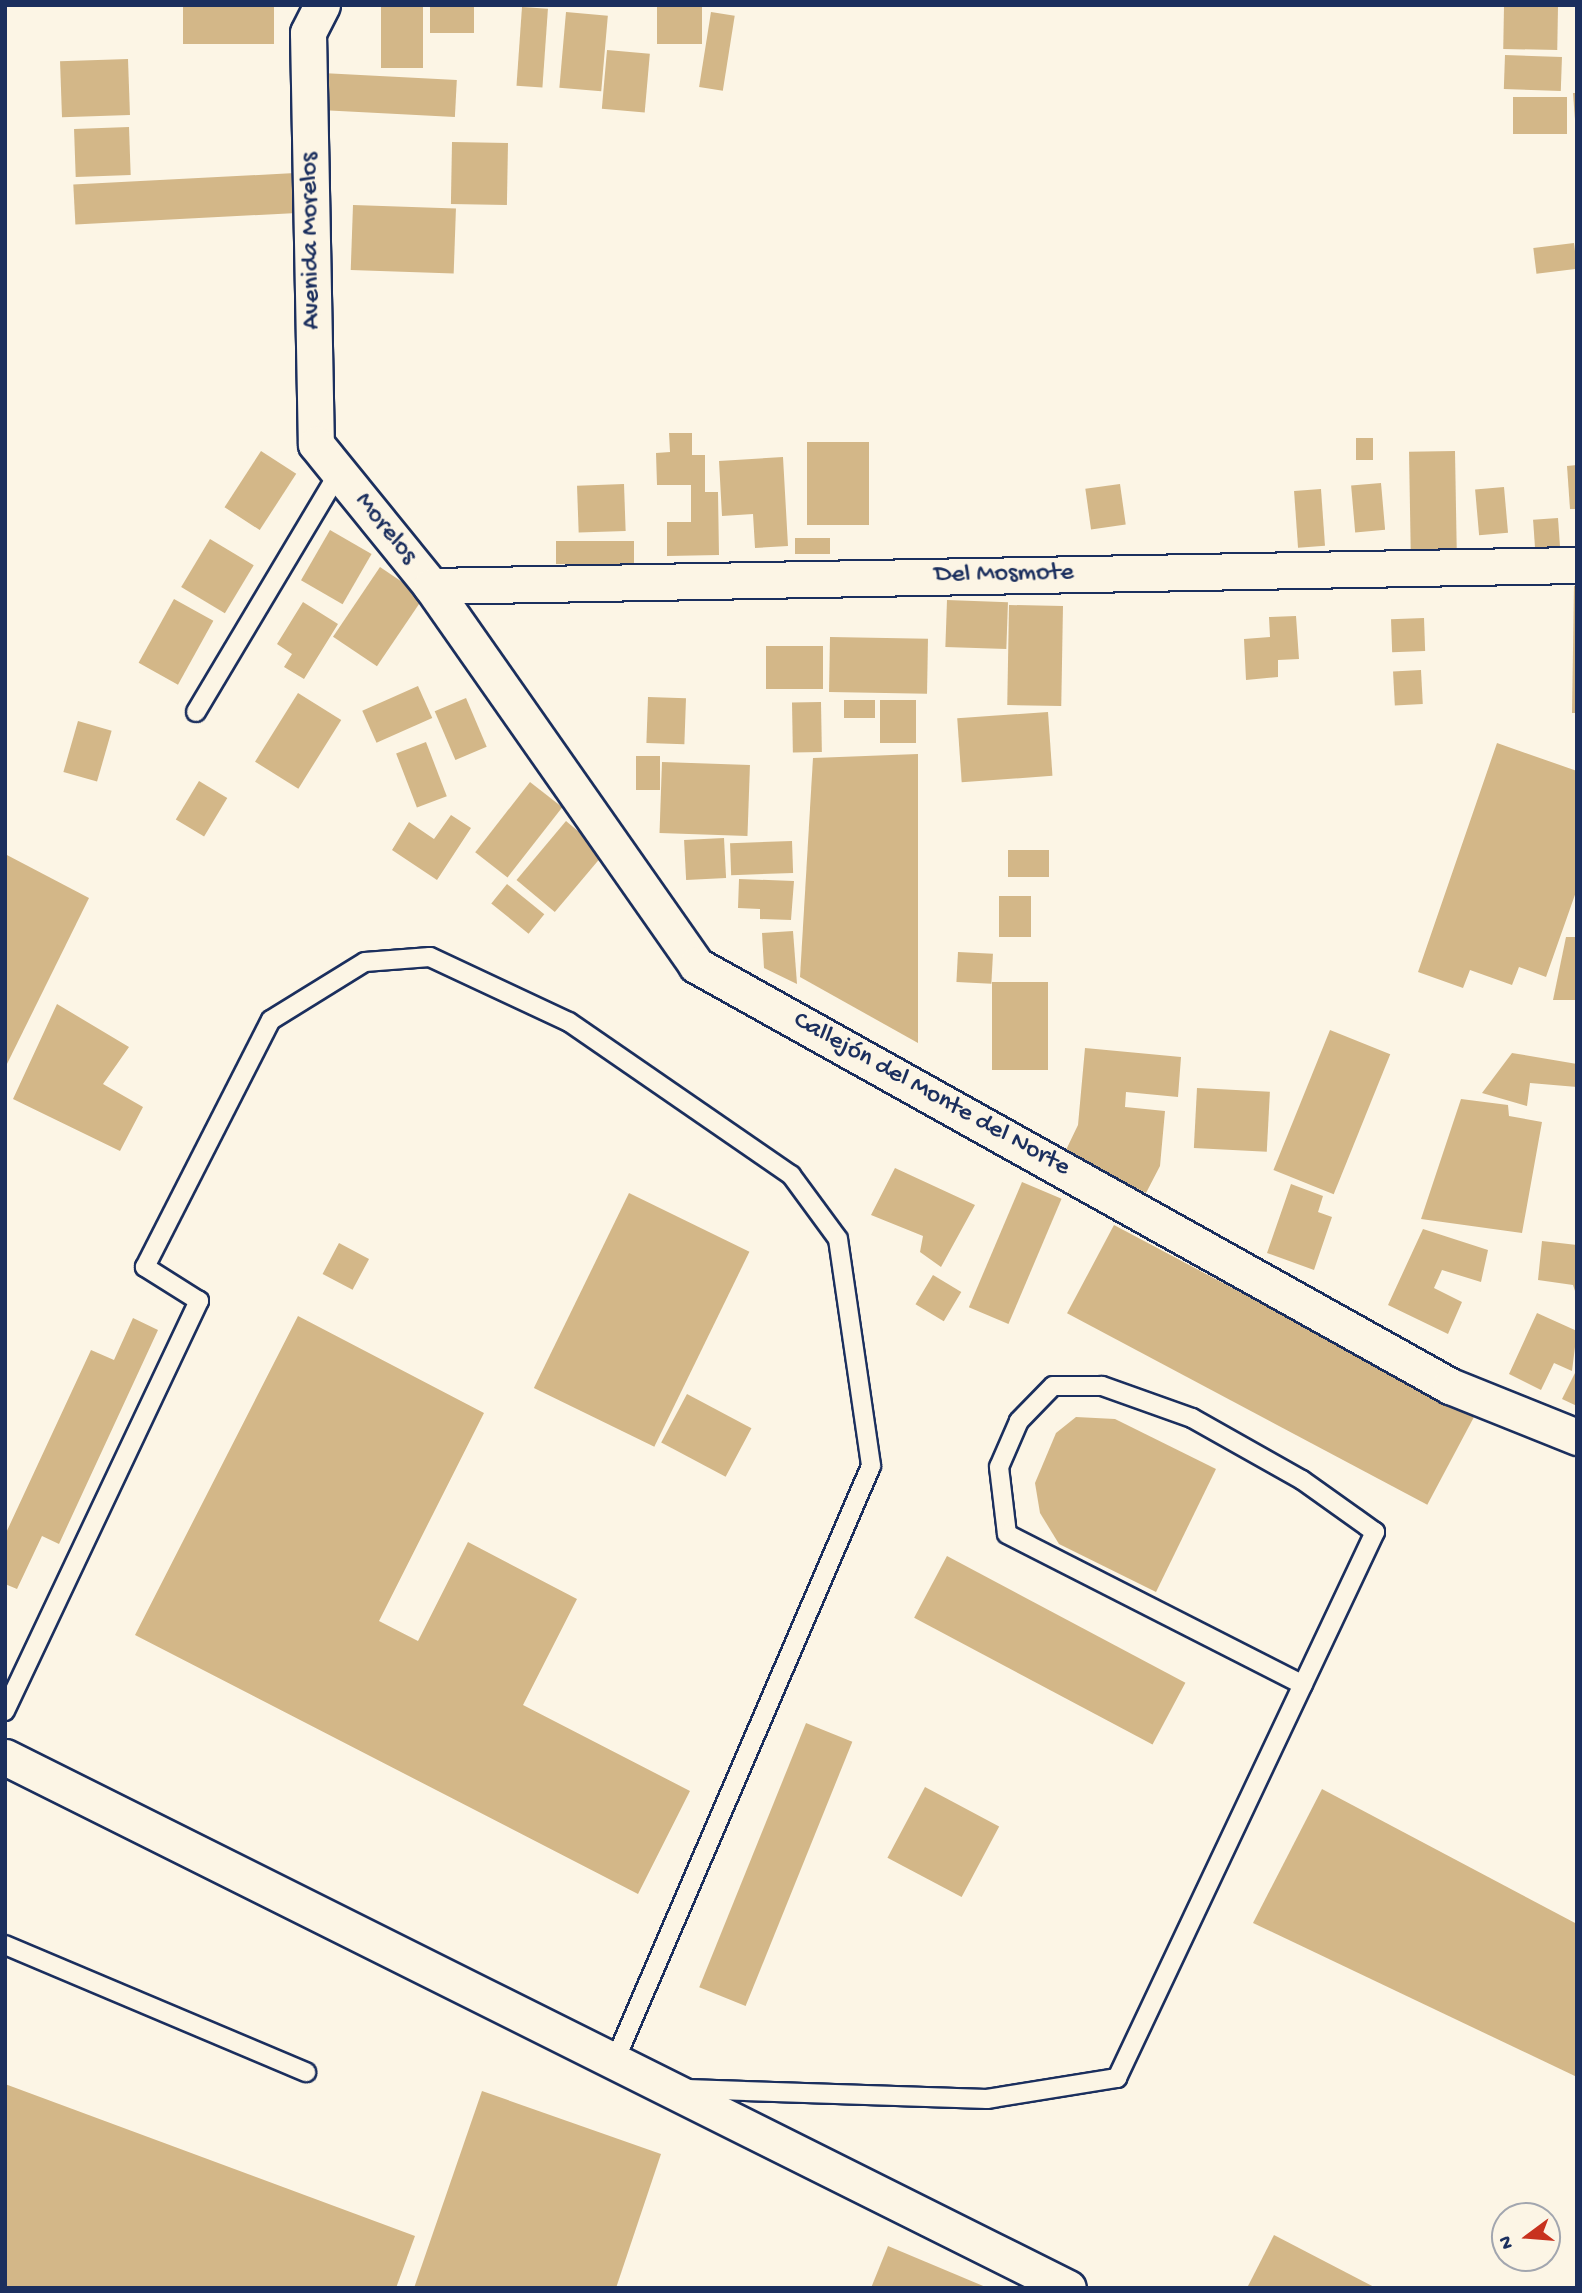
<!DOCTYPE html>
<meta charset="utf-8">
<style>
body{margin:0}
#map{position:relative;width:1582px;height:2293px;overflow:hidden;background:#fcf5e5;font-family:"Gochi Hand",sans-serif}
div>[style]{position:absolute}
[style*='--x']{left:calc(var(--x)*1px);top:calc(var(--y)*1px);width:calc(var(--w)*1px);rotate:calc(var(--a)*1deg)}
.building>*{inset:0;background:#d3b788;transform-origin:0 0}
.roads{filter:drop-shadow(2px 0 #1b2f5e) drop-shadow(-2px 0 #1b2f5e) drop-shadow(0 2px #1b2f5e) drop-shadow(0 -2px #1b2f5e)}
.service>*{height:18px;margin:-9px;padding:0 9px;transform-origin:9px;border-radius:9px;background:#fcf5e5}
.minor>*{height:35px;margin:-17.5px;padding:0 17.5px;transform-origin:17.5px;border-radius:17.5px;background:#fcf5e5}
span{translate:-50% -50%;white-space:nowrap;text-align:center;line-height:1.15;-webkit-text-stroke:5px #fcf5e5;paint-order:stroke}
.street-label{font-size:26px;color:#1b2f5e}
.frame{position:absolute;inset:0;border:7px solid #1b2f5e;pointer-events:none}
.north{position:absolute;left:1491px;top:2202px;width:70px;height:70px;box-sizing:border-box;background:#fcf5e5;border:2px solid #a2a6af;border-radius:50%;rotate:254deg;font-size:19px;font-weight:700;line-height:28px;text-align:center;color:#1b2f5e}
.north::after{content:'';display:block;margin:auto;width:24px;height:32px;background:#c8321e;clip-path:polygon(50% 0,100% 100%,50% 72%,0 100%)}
</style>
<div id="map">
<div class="building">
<i style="left:183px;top:5px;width:91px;height:39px"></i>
<i style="left:381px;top:5px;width:42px;height:63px"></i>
<i style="left:430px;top:5px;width:44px;height:28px"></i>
<i style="left:657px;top:5px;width:45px;height:39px"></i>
<i style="left:1504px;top:6px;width:54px;height:43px;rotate:1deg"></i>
<i style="left:522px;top:7px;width:26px;height:79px;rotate:4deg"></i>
<i style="left:566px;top:12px;width:42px;height:76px;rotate:5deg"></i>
<i style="left:711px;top:12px;width:24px;height:76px;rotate:9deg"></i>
<i style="left:607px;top:50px;width:43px;height:59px;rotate:5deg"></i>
<i style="left:1505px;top:55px;width:57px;height:34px;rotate:2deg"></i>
<i style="left:128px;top:59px;width:56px;height:68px;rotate:88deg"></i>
<i style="left:322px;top:73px;width:135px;height:37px;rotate:3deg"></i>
<i style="clip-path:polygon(1573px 93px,1577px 93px,1577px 120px,1575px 120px)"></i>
<i style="left:1513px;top:97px;width:54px;height:37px"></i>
<i style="left:129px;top:127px;width:48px;height:55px;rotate:88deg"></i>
<i style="left:452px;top:142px;width:56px;height:62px;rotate:1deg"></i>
<i style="left:295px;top:173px;width:40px;height:222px;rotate:87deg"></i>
<i style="left:353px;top:205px;width:103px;height:65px;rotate:2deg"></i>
<i style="left:1574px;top:243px;width:26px;height:41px;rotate:83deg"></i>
<i style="clip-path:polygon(669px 433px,692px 433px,692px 455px,705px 455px,705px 492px,718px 492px,719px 555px,667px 556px,667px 522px,691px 522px,691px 485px,657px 485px,656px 453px,670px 452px)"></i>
<i style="left:1356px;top:438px;width:17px;height:22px"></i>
<i style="left:807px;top:442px;width:62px;height:83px"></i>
<i style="left:261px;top:451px;width:42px;height:67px;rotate:33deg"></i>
<i style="left:1455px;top:451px;width:107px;height:46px;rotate:89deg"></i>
<i style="clip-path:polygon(783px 457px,788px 546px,755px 548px,753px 514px,722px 516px,719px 461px)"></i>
<i style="clip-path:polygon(1577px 465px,1577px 509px,1570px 509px,1567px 466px)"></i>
<i style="left:1381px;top:483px;width:47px;height:30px;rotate:85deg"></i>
<i style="left:624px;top:484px;width:47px;height:47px;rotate:88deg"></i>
<i style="left:1120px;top:484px;width:41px;height:35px;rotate:82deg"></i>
<i style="left:1504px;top:487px;width:46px;height:29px;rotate:85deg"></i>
<i style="left:1321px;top:489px;width:57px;height:27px;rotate:86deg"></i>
<i style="left:1558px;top:518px;width:32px;height:25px;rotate:86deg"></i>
<i style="left:330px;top:530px;width:48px;height:58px;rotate:30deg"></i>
<i style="left:795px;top:538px;width:35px;height:16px"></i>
<i style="left:210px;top:539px;width:51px;height:56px;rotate:31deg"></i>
<i style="left:634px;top:541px;width:23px;height:78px;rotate:90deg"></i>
<i style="left:380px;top:567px;width:53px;height:84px;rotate:34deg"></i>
<i style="clip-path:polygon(1574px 586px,1577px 586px,1577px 713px,1572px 713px)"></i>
<i style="left:174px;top:599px;width:45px;height:73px;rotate:29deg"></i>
<i style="left:947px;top:600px;width:61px;height:47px;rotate:2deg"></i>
<i style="clip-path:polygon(303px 602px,338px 624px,304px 679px,284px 667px,292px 654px,277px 644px)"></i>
<i style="left:1009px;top:605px;width:54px;height:100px;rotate:1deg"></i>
<i style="clip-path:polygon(1296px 616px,1299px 659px,1278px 660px,1278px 677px,1246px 680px,1244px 639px,1270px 637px,1269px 617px)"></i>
<i style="left:1424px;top:618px;width:33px;height:33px;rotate:88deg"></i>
<i style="left:830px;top:637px;width:98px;height:55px;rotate:1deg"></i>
<i style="left:766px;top:646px;width:57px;height:43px"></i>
<i style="left:1421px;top:670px;width:34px;height:28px;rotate:87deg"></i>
<i style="left:418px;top:686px;width:35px;height:61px;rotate:66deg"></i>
<i style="left:298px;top:693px;width:51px;height:81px;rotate:32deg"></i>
<i style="left:648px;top:697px;width:38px;height:46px;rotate:2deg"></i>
<i style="left:466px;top:698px;width:53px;height:34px;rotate:67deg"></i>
<i style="left:875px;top:700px;width:18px;height:31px;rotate:90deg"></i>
<i style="left:880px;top:700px;width:36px;height:43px"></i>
<i style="left:821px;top:702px;width:50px;height:29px;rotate:89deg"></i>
<i style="left:1048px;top:712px;width:64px;height:91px;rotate:86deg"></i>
<i style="left:78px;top:721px;width:35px;height:53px;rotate:16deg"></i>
<i style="left:426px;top:742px;width:58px;height:32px;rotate:69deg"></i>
<i style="clip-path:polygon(1497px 743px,1577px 771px,1577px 889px,1546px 977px,1519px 967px,1512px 985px,1470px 970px,1463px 988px,1418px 972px)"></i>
<i style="clip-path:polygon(918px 754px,918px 1043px,800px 977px,813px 758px)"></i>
<i style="left:636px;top:756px;width:24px;height:34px"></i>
<i style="left:662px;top:762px;width:88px;height:71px;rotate:2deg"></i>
<i style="left:199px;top:781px;width:33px;height:45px;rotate:31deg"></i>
<i style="left:530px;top:782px;width:41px;height:89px;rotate:38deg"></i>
<i style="clip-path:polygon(451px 815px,471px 828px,437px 880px,392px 850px,409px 822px,434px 839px)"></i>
<i style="left:566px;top:821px;width:50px;height:77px;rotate:40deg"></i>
<i style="left:724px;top:838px;width:40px;height:40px;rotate:87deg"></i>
<i style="left:792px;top:841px;width:32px;height:62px;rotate:88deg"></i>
<i style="left:1049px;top:850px;width:27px;height:41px;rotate:90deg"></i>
<i style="clip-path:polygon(5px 854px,89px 898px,5px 1068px)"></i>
<i style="clip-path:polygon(739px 879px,794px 881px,791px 920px,760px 919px,760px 909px,738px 908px)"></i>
<i style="left:507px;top:884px;width:48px;height:25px;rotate:39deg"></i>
<i style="left:999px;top:896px;width:32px;height:41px"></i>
<i style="clip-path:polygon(793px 931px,797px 984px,764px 968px,762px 933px)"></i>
<i style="clip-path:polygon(1566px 937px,1577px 937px,1577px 1000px,1553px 1000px)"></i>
<i style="left:958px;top:952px;width:35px;height:30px;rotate:3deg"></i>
<i style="left:992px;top:982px;width:56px;height:88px"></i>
<i style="clip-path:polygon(57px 1004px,129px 1047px,103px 1084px,143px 1107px,120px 1151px,13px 1099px)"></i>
<i style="left:1330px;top:1030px;width:65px;height:151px;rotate:22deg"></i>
<i style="clip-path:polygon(1085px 1048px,1181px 1057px,1178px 1097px,1126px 1092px,1125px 1107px,1165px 1111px,1160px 1166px,1146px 1193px,1065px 1152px,1078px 1125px)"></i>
<i style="clip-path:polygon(1512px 1053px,1577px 1064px,1577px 1087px,1530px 1083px,1527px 1106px,1482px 1093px)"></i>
<i style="left:1197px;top:1088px;width:73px;height:60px;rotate:3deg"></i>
<i style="clip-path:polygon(1461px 1099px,1508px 1105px,1509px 1116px,1542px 1122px,1522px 1233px,1421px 1219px)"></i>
<i style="clip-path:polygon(895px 1168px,975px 1205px,941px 1267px,920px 1252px,923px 1236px,871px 1215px)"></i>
<i style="left:1022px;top:1182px;width:43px;height:136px;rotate:23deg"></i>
<i style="clip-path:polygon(1291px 1184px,1323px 1196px,1318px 1212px,1332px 1217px,1314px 1270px,1267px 1253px)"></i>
<i style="left:629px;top:1193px;width:134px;height:217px;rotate:26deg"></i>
<i style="left:1114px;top:1225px;width:408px;height:100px;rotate:28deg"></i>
<i style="clip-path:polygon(1423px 1229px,1488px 1250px,1481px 1282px,1442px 1270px,1434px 1288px,1462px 1302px,1448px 1334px,1388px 1305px)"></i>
<i style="clip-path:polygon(1542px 1241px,1577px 1245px,1577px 1297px,1573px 1285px,1538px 1280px)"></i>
<i style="left:339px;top:1243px;width:34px;height:35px;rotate:28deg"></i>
<i style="left:933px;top:1275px;width:33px;height:34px;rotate:31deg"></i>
<i style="clip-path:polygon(1537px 1313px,1577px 1331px,1572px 1371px,1554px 1363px,1541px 1390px,1509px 1374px)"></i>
<i style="clip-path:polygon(298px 1316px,484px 1413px,379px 1621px,418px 1641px,468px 1542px,577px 1599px,523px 1705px,690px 1791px,638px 1894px,135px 1635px)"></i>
<i style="clip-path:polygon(133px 1318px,158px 1330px,59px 1544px,42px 1536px,17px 1589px,5px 1584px,5px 1535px,91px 1350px,114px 1360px)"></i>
<i style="clip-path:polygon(1577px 1369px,1577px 1406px,1562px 1399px)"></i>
<i style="left:687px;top:1394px;width:73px;height:55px;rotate:28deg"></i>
<i style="clip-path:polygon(1076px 1417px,1115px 1419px,1216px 1469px,1156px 1592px,1059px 1544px,1040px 1513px,1035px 1483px,1056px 1433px)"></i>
<i style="left:947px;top:1556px;width:270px;height:70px;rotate:28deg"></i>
<i style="left:806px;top:1723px;width:50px;height:285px;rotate:22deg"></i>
<i style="left:925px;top:1787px;width:84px;height:80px;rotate:28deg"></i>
<i style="clip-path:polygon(1322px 1789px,1577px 1924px,1577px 2077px,1253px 1923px)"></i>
<i style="clip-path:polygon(5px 2084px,415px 2236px,396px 2288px,5px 2288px)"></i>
<i style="clip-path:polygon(482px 2091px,661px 2154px,616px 2288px,414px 2288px)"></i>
<i style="clip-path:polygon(1274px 2235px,1376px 2288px,1247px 2288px)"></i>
<i style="clip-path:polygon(888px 2246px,988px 2288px,871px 2288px)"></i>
</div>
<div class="roads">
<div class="service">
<i style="--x:196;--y:712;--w:279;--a:-59.2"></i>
<i style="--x:5;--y:1711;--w:454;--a:-64.7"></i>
<i style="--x:199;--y:1301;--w:64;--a:-147.8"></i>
<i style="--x:145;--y:1267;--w:277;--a:-63"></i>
<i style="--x:271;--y:1020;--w:110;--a:-31.7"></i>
<i style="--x:365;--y:962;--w:65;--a:-4.4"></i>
<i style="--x:430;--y:957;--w:153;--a:25.1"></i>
<i style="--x:569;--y:1022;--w:270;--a:34.6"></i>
<i style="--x:791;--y:1175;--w:79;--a:53.7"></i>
<i style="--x:838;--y:1239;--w:229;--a:81.7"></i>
<i style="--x:871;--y:1466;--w:647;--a:113.31"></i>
<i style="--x:5;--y:1945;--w:327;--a:22.9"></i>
<i style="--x:687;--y:2089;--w:300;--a:1.9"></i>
<i style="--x:987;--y:2099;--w:132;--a:-9.2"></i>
<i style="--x:1117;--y:2078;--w:604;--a:-64.71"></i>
<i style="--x:1375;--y:1532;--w:90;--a:-144.5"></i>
<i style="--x:1302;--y:1480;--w:126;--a:-150.6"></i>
<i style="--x:1192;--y:1418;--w:96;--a:-160.4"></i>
<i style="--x:1102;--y:1386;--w:49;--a:180"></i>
<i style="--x:1053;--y:1386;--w:49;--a:134.2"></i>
<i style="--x:1019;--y:1421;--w:50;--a:113.5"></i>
<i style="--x:999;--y:1467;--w:67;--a:83.2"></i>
<i style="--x:1007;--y:1534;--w:332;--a:27"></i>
</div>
<div class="minor">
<i style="--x:322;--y:5;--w:31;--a:117"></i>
<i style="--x:308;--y:33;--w:411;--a:88.9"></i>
<i style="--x:316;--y:444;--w:183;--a:51"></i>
<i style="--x:431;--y:586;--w:462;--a:55"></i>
<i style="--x:696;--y:965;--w:864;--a:29.18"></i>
<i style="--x:1450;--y:1386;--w:137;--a:21.9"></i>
<i style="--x:431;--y:586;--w:1146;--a:-1.05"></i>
<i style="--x:5;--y:1757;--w:1188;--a:26.54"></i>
</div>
</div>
<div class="street-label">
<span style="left:312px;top:241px;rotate:-91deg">Avenida Morelos</span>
<span style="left:385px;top:529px;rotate:51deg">Morelos</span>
<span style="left:1004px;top:575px;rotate:-1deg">Del Mosmote</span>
<span style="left:931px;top:1095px;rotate:29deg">Callejón del Monte del Norte</span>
</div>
<div class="frame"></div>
<div class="north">N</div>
</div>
